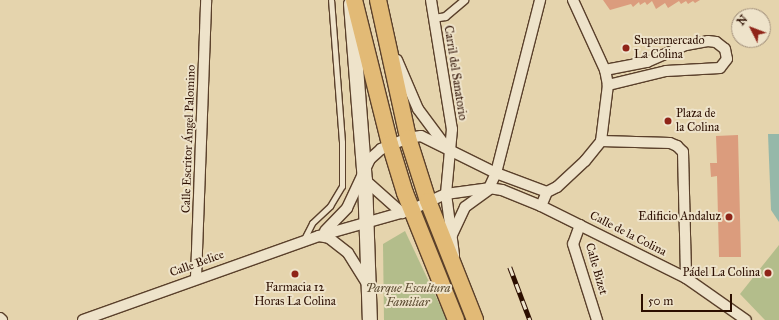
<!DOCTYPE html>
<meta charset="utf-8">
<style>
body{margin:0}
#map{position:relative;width:779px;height:320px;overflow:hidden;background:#e5d4ad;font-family:"IM FELL Great Primer",serif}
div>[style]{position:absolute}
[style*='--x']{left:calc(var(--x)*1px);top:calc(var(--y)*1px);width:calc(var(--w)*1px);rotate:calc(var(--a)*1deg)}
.green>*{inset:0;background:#b3bd8b}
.water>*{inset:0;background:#96b8a9}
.building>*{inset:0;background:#db9c7d}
.roads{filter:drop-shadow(1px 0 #5a402b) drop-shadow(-1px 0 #5a402b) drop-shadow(0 1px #5a402b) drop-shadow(0 -1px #5a402b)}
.service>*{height:5px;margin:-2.5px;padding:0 2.5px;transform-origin:2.5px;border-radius:2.5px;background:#eee3ca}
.pedestrian>*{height:7px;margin:-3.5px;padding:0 3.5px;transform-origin:3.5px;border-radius:3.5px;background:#eee3ca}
.minor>*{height:10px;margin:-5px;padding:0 5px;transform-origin:5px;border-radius:5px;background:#eee3ca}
.secondary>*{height:14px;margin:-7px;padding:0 7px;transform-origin:7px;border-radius:7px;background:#eee3ca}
.primary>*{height:16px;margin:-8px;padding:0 8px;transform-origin:8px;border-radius:8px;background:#e2ba76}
.rail>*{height:4.5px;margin-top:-2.25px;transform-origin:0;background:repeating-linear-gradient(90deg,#eee3ca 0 9px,#2c0e00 0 18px);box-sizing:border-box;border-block:1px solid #2c0e00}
.dots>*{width:11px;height:11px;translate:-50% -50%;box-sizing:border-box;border:2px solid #eee3ca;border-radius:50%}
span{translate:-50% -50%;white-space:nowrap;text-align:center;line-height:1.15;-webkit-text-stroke:4px #eee3ca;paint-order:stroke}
.poi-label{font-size:12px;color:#2c0e00}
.left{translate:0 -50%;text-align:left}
.right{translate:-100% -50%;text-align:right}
.street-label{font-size:12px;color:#2c0e00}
.park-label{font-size:12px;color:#5b4b31;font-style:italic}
.north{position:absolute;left:731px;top:8px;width:40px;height:40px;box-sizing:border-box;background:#eee3ca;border:1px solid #a08e79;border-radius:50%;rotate:312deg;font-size:11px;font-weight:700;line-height:16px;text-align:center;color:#2c0e00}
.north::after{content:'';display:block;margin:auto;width:14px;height:18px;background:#8f2418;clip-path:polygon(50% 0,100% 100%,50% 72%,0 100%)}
.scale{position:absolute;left:641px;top:294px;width:91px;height:18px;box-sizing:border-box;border:2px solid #2c0e00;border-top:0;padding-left:5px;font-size:12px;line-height:14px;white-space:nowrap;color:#2c0e00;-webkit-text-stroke:3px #eee3ca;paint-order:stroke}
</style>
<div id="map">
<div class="green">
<i style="clip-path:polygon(405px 231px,447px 320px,384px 320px,383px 244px)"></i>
<i style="clip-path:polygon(779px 245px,779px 320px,765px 320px,740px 294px)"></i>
</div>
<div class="water">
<i style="clip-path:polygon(768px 134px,779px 134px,779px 222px,771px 210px)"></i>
</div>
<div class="building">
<i style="clip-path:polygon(603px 0,700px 0,695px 3px,693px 1px,688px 4px,686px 1px,681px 4px,679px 1px,668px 8px,665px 3px,656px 9px,652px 1px,647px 5px,645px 2px,640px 5px,639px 2px,633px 7px,631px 4px,610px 10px)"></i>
<i style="clip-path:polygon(738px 135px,741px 257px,719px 257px,717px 176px,711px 177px,710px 163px,717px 163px,716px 136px)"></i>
</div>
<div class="roads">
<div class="service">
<i style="--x:303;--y:241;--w:20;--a:-63"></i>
<i style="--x:312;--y:223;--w:25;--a:-43"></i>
<i style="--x:330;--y:206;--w:23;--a:-59"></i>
<i style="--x:342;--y:186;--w:44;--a:-90"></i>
<i style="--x:342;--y:142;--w:142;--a:-94.4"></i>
</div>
<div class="pedestrian">
<i style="--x:433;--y:18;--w:12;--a:-9"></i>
<i style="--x:445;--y:16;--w:25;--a:-40"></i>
</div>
<div class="minor">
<i style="--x:431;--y:0;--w:131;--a:80.8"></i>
<i style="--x:452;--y:129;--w:65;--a:95.3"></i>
<i style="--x:446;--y:194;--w:62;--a:82.5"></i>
<i style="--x:397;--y:60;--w:53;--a:66.8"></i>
<i style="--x:418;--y:109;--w:49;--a:53.4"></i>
<i style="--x:605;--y:70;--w:43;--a:-10.8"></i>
<i style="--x:647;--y:62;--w:43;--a:-23.6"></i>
<i style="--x:686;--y:45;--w:22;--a:-10"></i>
<i style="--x:708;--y:41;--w:8;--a:7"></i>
<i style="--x:716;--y:42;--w:11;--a:38"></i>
<i style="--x:725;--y:49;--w:10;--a:79"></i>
<i style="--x:727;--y:59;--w:11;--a:128"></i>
<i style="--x:720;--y:68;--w:54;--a:176.8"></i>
<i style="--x:666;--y:71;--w:60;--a:166.4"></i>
<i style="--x:601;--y:141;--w:69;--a:1.7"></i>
<i style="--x:670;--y:143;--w:8;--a:23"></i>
<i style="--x:677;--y:146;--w:8;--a:45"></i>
<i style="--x:683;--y:152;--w:126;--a:88.6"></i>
<i style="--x:365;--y:180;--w:50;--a:41.7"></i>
<i style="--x:489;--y:188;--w:17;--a:-65"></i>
<i style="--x:496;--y:173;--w:179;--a:-75.7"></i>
<i style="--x:541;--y:206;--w:15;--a:-67"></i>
<i style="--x:547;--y:192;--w:11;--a:-27"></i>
<i style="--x:557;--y:187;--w:38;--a:-43"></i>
<i style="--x:585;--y:161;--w:26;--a:-51"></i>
<i style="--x:601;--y:141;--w:56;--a:-82.9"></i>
<i style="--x:608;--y:85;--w:15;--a:-101"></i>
<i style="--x:605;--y:70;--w:77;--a:-114.6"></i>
<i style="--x:580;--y:225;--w:20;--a:110"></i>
<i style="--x:573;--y:244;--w:80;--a:72.5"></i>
<i style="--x:325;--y:231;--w:32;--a:-46"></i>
<i style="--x:347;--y:208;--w:54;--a:-64.9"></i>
<i style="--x:370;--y:159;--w:15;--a:-42"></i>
<i style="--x:381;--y:149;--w:29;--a:-22"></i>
<i style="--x:408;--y:138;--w:13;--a:-9"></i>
<i style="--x:421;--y:136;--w:84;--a:26.3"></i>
<i style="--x:496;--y:173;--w:54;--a:20.4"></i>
<i style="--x:452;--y:235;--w:31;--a:-65"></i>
<i style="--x:465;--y:207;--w:29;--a:-36"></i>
<i style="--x:319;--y:236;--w:10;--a:11"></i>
<i style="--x:329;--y:238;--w:24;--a:38"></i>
<i style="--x:348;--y:253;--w:38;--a:58"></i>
<i style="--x:196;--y:278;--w:278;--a:-87.9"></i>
<i style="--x:0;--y:318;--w:3;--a:45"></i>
<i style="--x:83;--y:320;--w:251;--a:-19.6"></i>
<i style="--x:319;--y:236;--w:96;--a:-15.8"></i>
<i style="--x:411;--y:210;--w:38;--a:-25"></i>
<i style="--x:446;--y:194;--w:43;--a:-7.9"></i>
<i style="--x:489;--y:188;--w:13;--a:9"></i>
<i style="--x:502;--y:190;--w:42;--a:22.3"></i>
<i style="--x:541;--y:206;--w:162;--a:26.4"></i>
<i style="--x:686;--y:278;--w:73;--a:35"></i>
</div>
<div class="secondary">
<i style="--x:351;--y:4;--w:177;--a:85.5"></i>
<i style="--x:365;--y:180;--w:140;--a:88"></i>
</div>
<div class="primary">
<i style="--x:354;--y:0;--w:148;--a:76"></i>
<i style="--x:390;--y:144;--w:51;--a:73"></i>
<i style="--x:405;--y:193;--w:137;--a:68.1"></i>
<i style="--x:378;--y:0;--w:141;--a:77.7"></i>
<i style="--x:408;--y:138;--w:66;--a:72.4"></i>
<i style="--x:428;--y:201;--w:128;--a:68.4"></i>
</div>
</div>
<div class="rail">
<i style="--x:510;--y:267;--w:57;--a:69.3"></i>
</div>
<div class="dots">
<i style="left:626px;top:48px;background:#8f2418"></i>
<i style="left:668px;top:121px;background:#8f2418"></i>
<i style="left:729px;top:217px;background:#8f2418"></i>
<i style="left:768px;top:273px;background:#8f2418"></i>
<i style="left:295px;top:274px;background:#8f2418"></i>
</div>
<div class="poi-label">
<span class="left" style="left:634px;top:48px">Supermercado<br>La Colina</span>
<span class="left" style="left:676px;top:121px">Plaza de<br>la Colina</span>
<span class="right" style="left:721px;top:217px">Edificio Andaluz</span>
<span class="right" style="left:760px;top:273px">Pádel La Colina</span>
<span style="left:295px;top:295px">Farmacia 12<br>Horas La Colina</span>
</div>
<div class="street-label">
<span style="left:455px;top:73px;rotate:81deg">Carril del Sanatorio</span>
<span style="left:189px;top:139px;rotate:-88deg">Calle Escritor Ángel Palomino</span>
<span style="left:628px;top:234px;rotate:27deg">Calle de la Colina</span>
<span style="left:197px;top:264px;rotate:-20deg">Calle Belice</span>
<span style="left:596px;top:269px;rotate:74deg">Calle Bizet</span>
</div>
<div class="park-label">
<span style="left:408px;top:296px">Parque Escultura<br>Familiar</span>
</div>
<div class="north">N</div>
<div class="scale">50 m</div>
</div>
